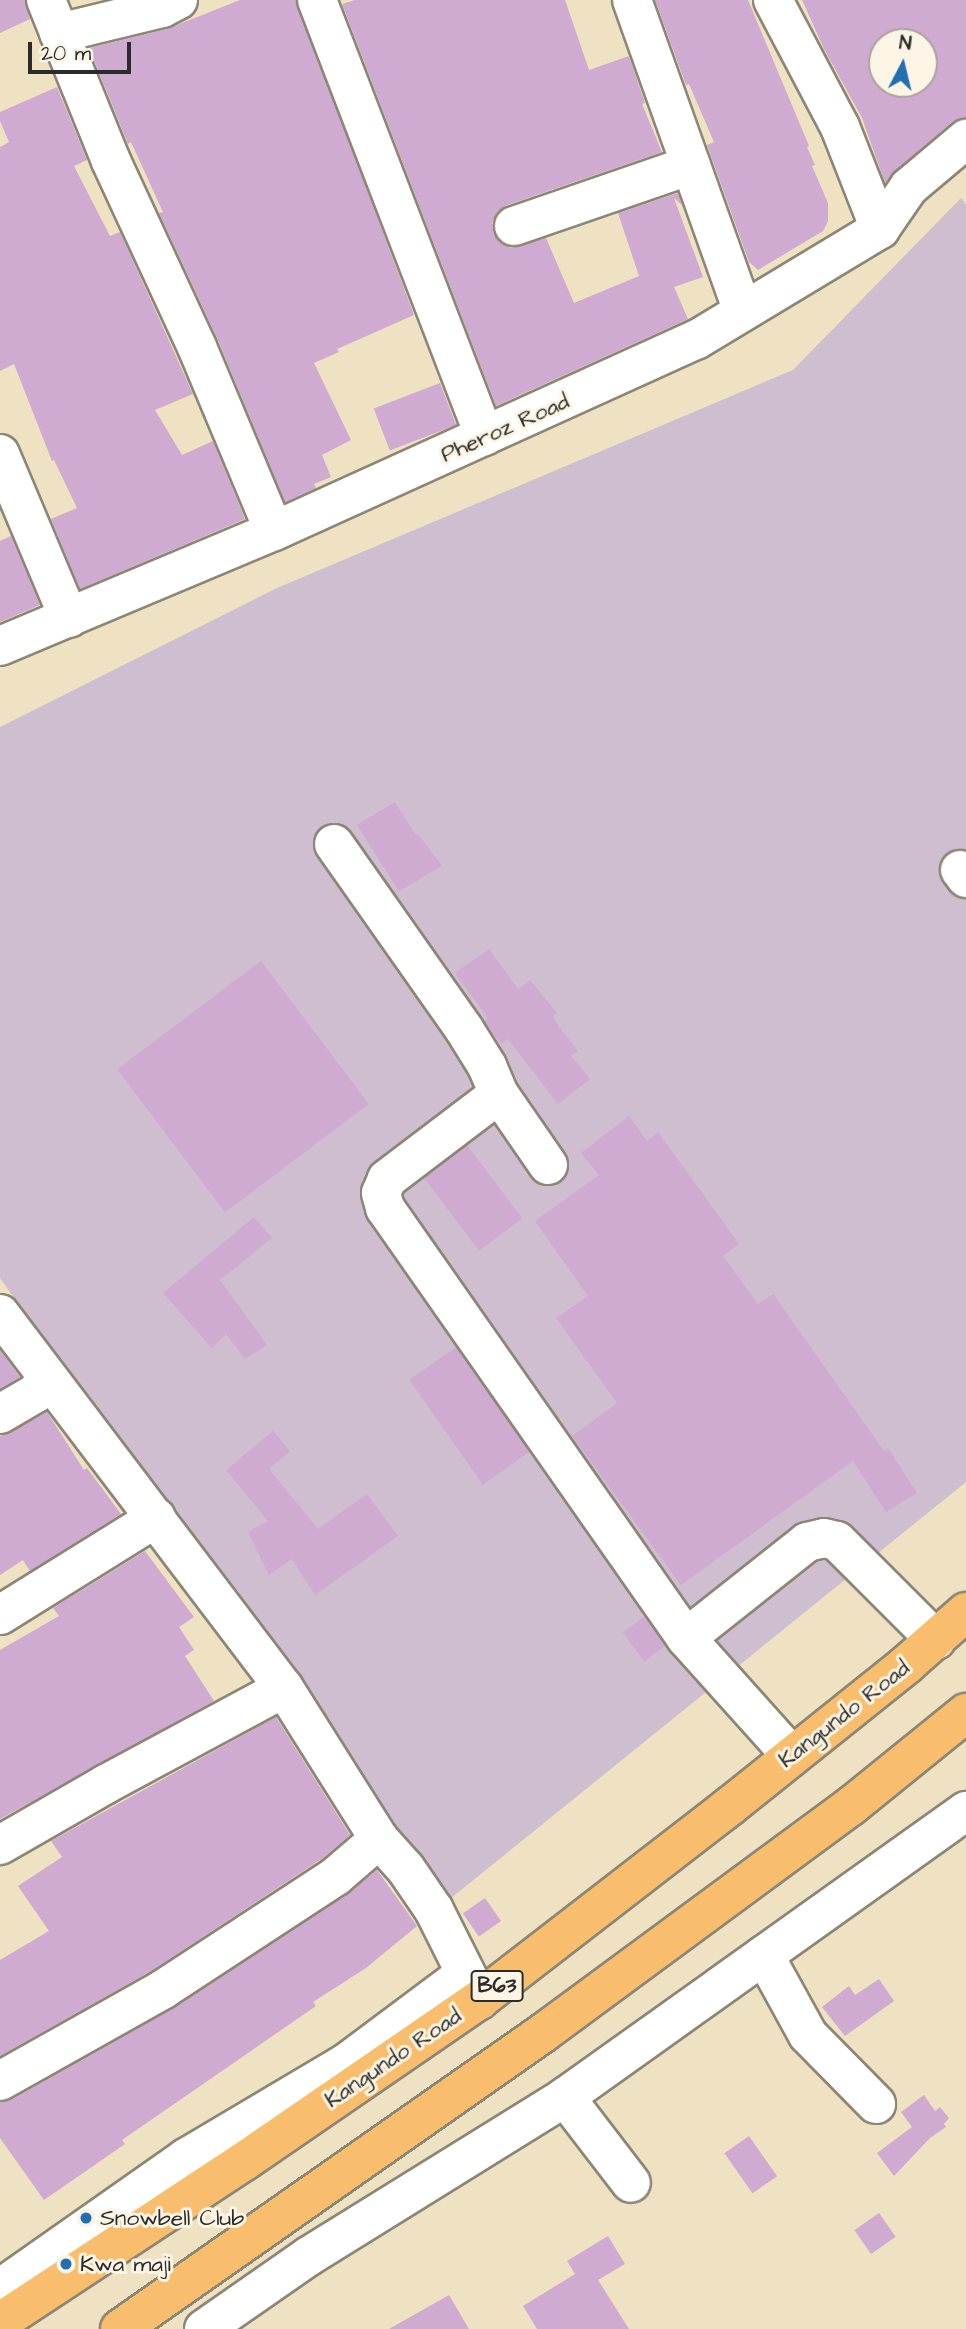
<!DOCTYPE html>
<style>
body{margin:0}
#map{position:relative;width:966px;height:2329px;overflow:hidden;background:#eee2c2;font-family:"Architects Daughter",sans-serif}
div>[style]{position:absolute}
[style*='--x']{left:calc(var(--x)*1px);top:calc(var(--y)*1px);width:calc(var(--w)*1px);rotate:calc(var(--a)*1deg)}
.industrial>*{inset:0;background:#cebed0}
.building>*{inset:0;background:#cfaad1;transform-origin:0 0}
.roads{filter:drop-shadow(2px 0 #8c8676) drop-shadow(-2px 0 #8c8676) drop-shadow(0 2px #8c8676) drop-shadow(0 -2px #8c8676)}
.minor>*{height:38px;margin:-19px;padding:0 19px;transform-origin:19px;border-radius:19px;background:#fff}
.highway>*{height:38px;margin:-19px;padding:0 19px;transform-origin:19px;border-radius:19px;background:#f9be6d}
.dots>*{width:19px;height:19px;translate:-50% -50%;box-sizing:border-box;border:4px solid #fcf5e5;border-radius:50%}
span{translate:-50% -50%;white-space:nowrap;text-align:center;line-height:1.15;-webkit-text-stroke:6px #fcf5e5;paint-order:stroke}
.shield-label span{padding:2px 5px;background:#fcf5e5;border:2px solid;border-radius:5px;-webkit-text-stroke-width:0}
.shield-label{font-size:21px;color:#2b2b2b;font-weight:700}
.street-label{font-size:23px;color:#2b2b2b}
.poi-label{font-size:23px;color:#2b2b2b}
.left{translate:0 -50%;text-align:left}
.north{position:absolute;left:868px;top:28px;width:70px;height:70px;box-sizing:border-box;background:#fcf5e5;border:2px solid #a8a49b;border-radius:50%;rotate:7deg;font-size:19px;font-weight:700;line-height:28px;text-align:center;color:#2b2b2b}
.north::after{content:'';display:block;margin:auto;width:24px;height:32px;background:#1f6fb2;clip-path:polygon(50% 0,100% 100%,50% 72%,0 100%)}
.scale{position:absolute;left:28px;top:42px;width:103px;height:32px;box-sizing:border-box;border:4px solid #2b2b2b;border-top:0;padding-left:9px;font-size:21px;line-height:24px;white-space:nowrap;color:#2b2b2b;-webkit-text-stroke:5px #fcf5e5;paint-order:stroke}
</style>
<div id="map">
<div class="industrial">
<i style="clip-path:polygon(961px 198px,966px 205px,966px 1482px,445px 1903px,0 1278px,0 727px,277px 588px,793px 370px)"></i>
</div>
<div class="building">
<i style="clip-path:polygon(0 0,25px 0,30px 19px,0 33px)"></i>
<i style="clip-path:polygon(240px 0,296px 0,414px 315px,337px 349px,339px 352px,314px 363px,351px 440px,322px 455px,331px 477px,314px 484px,316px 488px,285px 502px,217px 338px,159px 213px,163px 212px,131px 142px,128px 144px,89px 48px,167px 29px)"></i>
<i style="clip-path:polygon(355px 0,565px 0,589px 70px,629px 56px,645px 103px,642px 104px,662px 152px,507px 205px,497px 212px,492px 223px,493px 232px,500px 243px,511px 248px,546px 238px,574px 303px,639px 276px,618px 213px,678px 193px,682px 205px,674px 198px,703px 277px,674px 287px,688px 319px,496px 406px,342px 4px)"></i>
<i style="clip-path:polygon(655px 0,748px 0,809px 146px,807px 147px,815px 165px,812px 166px,828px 203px,828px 221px,823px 231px,758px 270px,749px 262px,707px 145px,714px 142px,689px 84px,686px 85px)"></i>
<i style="clip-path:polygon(evenodd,802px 0,966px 0,966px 118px,952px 122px,895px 171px,885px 183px,862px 118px,824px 49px,802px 0,882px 42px,924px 42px,924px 84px,882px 84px,882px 42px)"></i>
<i style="clip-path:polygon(57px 87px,87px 160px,74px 166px,110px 236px,120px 232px,193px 394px,155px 410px,182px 455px,213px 441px,245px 519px,80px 589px,51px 519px,77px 508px,54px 460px,52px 461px,14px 364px,0 371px,0 147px,9px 142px,0 121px,0 112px)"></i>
<i style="left:440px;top:383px;width:45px;height:71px;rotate:69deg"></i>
<i style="clip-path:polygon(11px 536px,40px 605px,0 622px,0 541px)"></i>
<i style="clip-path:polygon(395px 802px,416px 836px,418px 834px,442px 866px,399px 891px,357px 825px)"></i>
<i style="clip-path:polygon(489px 949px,518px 989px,530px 980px,557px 1013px,553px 1016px,559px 1027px,578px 1051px,571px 1056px,590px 1079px,558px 1104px,508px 1039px,501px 1044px,484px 1021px,488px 1018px,455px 973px)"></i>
<i style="left:261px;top:961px;width:179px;height:180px;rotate:53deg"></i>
<i style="clip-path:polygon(629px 1116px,647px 1141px,658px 1132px,739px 1244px,723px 1256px,758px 1304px,773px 1294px,884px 1451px,888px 1448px,917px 1493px,886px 1512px,853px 1461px,681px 1585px,572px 1436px,617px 1403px,556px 1318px,588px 1296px,535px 1221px,599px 1175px,581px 1153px)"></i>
<i style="left:467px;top:1145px;width:92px;height:54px;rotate:53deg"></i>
<i style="clip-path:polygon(254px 1217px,272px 1238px,220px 1280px,267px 1345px,245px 1359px,226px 1334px,212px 1348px,163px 1293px)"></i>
<i style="left:456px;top:1347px;width:128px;height:57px;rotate:55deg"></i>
<i style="clip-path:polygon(0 1350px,20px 1377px,0 1389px)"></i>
<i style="clip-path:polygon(47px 1412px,84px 1470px,87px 1468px,121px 1514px,30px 1571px,23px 1560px,0 1575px,0 1436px)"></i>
<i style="clip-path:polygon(273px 1431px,290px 1451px,269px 1469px,318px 1529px,367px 1494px,398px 1536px,315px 1595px,292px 1559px,269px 1575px,248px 1532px,268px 1521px,226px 1470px)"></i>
<i style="clip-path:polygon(145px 1551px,194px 1617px,179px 1627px,194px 1650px,185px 1656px,214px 1701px,0 1819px,0 1650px,59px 1616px,53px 1608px)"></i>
<i style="left:644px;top:1617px;width:36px;height:26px;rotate:54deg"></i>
<i style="clip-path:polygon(276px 1717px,350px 1835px,323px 1858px,151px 1971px,0 2056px,0 1960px,49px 1931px,18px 1886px,62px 1857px,51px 1841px)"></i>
<i style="clip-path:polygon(377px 1870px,417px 1926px,366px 1968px,313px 2002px,316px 2006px,122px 2140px,125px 2144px,44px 2200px,0 2138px,0 2103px,11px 2100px,174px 2008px,348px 1894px)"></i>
<i style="left:485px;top:1898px;width:28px;height:27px;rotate:55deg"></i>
<i style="clip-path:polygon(879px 1979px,894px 2001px,845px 2036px,822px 2007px,849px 1986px,855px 1995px)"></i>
<i style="clip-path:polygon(924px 2095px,935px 2111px,940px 2107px,949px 2118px,944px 2124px,946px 2127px,930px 2138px,894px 2176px,877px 2153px,912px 2127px,901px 2112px)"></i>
<i style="left:749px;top:2136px;width:49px;height:30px;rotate:55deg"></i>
<i style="left:879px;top:2213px;width:29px;height:30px;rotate:55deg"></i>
<i style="clip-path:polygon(608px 2236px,625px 2264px,598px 2280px,629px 2329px,537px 2329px,523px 2306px,575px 2274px,567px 2261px)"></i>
<i style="clip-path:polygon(449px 2295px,469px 2329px,389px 2329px)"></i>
</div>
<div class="roads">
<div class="minor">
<i style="--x:46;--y:0;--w:174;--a:68"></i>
<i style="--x:111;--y:161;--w:205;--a:65.2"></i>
<i style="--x:197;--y:347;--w:199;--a:67.3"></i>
<i style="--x:317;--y:0;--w:467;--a:69"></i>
<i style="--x:632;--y:0;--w:330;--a:70.4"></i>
<i style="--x:773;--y:0;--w:144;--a:62.2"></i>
<i style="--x:840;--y:127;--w:110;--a:68.6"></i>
<i style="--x:59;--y:33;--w:106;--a:-13.6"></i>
<i style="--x:162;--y:8;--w:18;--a:-27"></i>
<i style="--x:514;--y:226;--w:187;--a:-19"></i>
<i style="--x:0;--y:454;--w:178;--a:67.2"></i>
<i style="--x:0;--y:646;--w:297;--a:-22.8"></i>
<i style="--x:274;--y:531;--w:463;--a:-24.4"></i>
<i style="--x:696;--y:340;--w:215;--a:-31.1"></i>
<i style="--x:880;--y:229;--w:51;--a:-55.4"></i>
<i style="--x:909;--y:187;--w:75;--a:-40.1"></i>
<i style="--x:334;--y:844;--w:226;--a:54.9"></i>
<i style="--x:464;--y:1029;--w:44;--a:58.1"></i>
<i style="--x:487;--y:1066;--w:30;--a:67"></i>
<i style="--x:960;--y:870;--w:10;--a:53"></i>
<i style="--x:548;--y:1165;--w:86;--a:-124.6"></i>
<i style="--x:499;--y:1094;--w:141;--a:142.8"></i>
<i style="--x:387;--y:1179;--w:15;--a:113"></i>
<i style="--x:381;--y:1193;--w:16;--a:75"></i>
<i style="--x:385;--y:1208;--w:525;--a:55.01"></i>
<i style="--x:686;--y:1638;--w:154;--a:-38.4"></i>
<i style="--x:807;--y:1542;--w:17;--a:-13"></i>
<i style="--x:824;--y:1538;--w:13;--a:13"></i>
<i style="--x:837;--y:1541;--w:140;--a:45"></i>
<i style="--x:0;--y:1314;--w:470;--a:52.8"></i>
<i style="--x:284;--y:1688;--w:178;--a:57.8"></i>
<i style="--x:379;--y:1839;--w:40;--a:48"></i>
<i style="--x:406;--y:1869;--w:50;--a:55.7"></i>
<i style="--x:434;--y:1910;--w:101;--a:63.4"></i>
<i style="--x:0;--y:1414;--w:42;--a:-30.3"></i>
<i style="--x:36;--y:1393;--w:19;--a:-54"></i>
<i style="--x:0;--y:1615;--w:184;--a:-31.9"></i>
<i style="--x:686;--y:1638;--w:157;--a:48.1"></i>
<i style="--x:0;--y:1845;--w:122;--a:-29.9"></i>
<i style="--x:106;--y:1784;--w:202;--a:-28.3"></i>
<i style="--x:764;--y:1955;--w:91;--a:61.2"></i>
<i style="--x:808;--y:2035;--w:97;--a:45.4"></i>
<i style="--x:0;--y:2081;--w:186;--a:-29.3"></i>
<i style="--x:162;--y:1990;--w:208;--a:-33.2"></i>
<i style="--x:336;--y:1876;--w:57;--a:-40.7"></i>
<i style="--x:565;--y:2097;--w:108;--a:52.5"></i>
<i style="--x:8;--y:2283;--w:218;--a:-35.1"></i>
<i style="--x:186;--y:2158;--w:186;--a:-30.7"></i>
<i style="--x:346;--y:2063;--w:149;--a:-36.8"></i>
<i style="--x:204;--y:2329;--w:128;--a:-34.8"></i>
<i style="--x:309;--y:2256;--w:301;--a:-31.8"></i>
<i style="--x:565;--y:2097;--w:493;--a:-35.5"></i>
</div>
<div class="highway">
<i style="--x:0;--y:2322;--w:291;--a:-33.4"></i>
<i style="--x:243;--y:2162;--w:286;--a:-34.5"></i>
<i style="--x:479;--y:2000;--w:317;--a:-37.7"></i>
<i style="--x:730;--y:1806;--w:226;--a:-38.7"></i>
<i style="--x:906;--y:1665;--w:80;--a:-41.5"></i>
<i style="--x:120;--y:2329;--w:516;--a:-34.98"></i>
<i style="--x:543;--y:2033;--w:383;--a:-36.4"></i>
<i style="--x:851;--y:1806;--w:148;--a:-39"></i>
</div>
</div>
<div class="dots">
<i style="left:86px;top:2218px;background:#1f6fb2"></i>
<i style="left:66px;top:2264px;background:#1f6fb2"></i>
</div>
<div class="shield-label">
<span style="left:497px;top:1986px">B63</span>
</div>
<div class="street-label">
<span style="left:505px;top:428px;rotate:-24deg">Pheroz Road</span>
<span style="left:844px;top:1714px;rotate:-38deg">Kangundo Road</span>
<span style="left:393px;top:2058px;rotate:-34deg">Kangundo Road</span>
</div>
<div class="poi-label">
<span class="left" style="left:100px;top:2218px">Snowbell Club</span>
<span class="left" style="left:80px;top:2264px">Kwa maji</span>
</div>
<div class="north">N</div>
<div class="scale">20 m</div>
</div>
